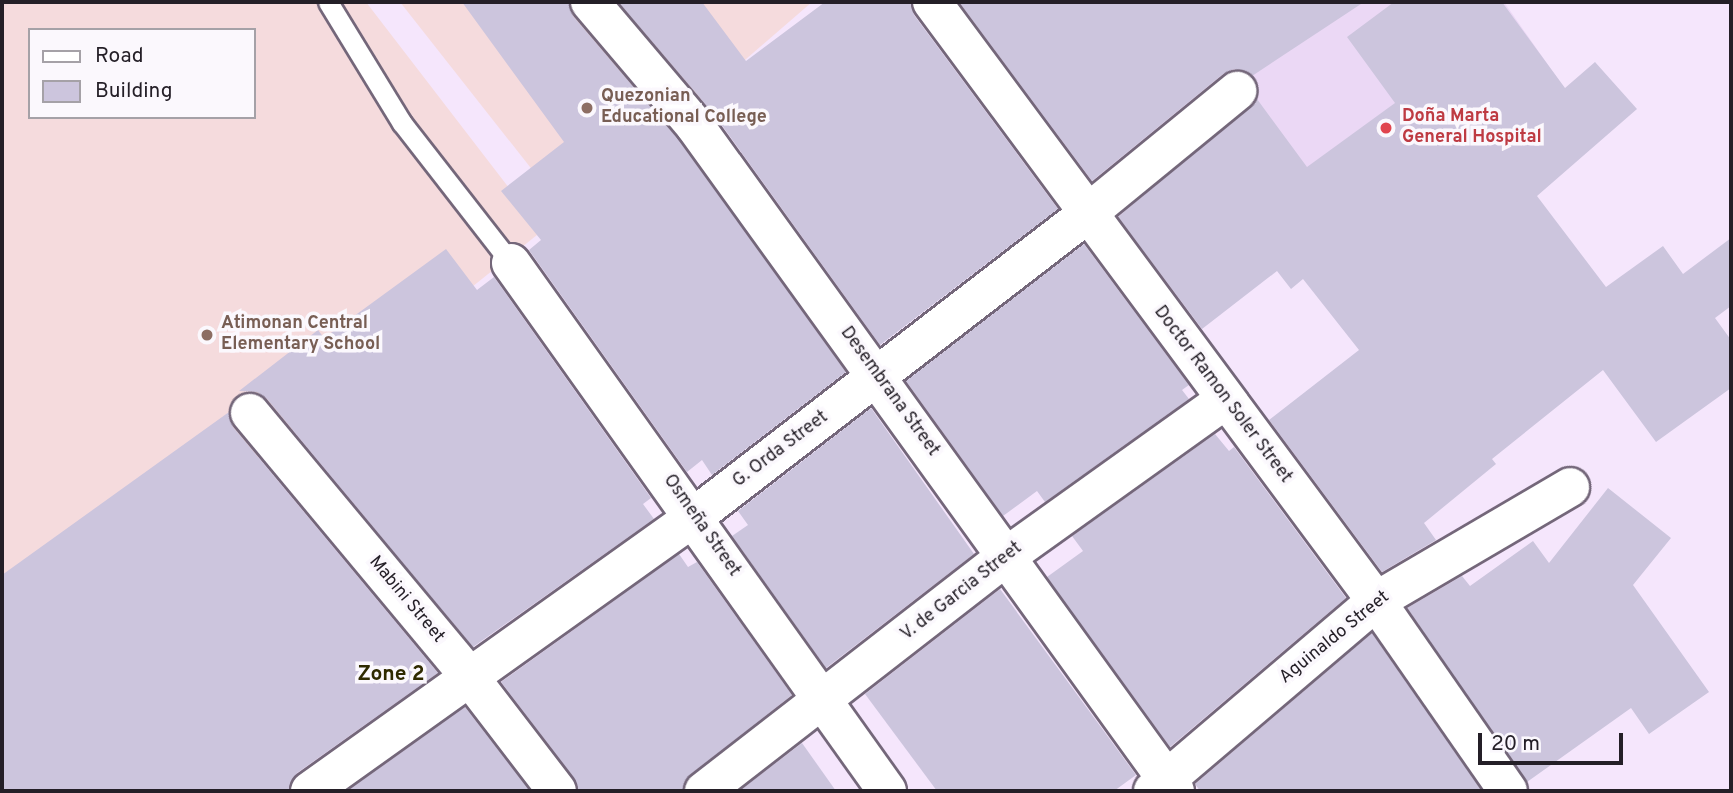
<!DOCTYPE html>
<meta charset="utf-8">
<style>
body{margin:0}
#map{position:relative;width:1733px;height:793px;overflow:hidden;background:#f5e6fc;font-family:Overpass,sans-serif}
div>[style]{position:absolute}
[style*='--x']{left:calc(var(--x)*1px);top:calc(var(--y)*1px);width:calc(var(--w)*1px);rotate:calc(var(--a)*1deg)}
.built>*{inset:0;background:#ebd8f5}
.education>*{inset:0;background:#f5dbdd}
.building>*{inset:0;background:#ccc5dd}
.roads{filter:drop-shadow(2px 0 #74677a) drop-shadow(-2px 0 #74677a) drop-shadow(0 2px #74677a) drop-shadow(0 -2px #74677a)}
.lane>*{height:19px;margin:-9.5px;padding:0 9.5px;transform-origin:9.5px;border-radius:9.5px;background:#fff}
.street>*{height:38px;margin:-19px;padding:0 19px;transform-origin:19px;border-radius:19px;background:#fff}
.dots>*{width:19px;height:19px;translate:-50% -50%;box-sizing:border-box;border:4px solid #fbf8fd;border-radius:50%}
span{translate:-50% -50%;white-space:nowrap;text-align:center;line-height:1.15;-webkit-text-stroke:7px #fbf8fd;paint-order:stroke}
.education-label{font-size:18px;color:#785e54;font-weight:700}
.left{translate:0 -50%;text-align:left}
.health-label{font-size:18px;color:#be3a42;font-weight:700}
.street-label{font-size:18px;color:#241f27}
.quarter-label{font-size:21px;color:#2f2a00;font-weight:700}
.frame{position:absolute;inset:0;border:4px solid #241f27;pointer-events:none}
.legend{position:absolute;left:28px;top:28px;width:228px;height:91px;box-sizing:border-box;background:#fbf8fd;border:2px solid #a5a1a7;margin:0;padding:9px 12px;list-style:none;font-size:21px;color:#241f27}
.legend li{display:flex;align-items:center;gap:14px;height:35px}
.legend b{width:35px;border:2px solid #a5a1a7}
.scale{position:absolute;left:1478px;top:733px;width:145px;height:32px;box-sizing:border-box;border:4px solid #241f27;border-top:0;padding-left:9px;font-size:21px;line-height:24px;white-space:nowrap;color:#241f27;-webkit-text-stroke:5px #fbf8fd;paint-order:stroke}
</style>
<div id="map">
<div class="built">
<i style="clip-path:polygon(1187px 2px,1504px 2px,1569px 95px,1326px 268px,1266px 116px)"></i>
</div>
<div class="education">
<i style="clip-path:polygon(evenodd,2px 2px,366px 2px,542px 231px,282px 439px,2px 653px,2px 2px,30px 30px,254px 30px,254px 117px,30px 117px,30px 30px)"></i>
<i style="clip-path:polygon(400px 2px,812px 2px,567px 214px)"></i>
</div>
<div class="building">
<i style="clip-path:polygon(462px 2px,569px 2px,573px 16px,678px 139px,846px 372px,712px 475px,702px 460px,687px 472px,529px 250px,541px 240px,501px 191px,564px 142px)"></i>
<i style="clip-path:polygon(618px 2px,702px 2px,746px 61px,825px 2px,911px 2px,914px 15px,1058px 209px,880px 345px,713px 113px)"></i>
<i style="clip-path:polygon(959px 2px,1364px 2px,1252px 76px,1234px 69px,1223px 74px,1092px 181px)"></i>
<i style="clip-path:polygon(1394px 2px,1502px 2px,1565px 88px,1595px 62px,1637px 109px,1537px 196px,1606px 287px,1663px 246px,1683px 274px,1731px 238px,1731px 306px,1715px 318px,1731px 340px,1731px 388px,1656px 442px,1603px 370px,1492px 459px,1496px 464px,1424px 523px,1436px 540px,1382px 572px,1269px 420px,1359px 350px,1303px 279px,1291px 289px,1277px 271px,1202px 329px,1118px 217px,1257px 99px,1307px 167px,1395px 103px,1347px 37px)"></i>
<i style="clip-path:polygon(1084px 244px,1189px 385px,1182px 390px,1189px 399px,1045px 502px,1037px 491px,1003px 516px,906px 381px)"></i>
<i style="clip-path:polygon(446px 249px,477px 290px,494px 277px,651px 498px,643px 504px,654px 519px,473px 647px,267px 399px,257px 392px,239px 391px,318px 330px,324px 338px)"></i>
<i style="clip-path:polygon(871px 408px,974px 554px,826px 668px,732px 536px,748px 525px,738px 511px)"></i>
<i style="clip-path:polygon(229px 412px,233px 427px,438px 673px,297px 773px,288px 791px,2px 791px,2px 575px)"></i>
<i style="clip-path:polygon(1215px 434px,1229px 451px,1234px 447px,1346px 598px,1170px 747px,1047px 577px,1083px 551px,1072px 536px)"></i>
<i style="clip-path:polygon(1608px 488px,1671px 538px,1633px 585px,1709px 692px,1649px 734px,1631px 708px,1527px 782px,1407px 608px,1462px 576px,1470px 586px,1533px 541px,1549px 563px)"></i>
<i style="clip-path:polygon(679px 554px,688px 567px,697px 562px,792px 695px,691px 774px,683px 791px,578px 791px,574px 778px,501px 682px)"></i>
<i style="clip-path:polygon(1000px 589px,1136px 775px,1114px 791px,937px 791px,865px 694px)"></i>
<i style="clip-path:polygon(1372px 633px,1482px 791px,1200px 791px,1195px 784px)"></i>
<i style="clip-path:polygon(465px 707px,530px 791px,347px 791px)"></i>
<i style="clip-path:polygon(802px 743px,836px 791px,739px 791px)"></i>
</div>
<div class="roads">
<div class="lane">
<i style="--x:328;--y:2;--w:142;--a:58.6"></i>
<i style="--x:402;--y:123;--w:177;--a:52.1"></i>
</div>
<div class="street">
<i style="--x:590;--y:2;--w:162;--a:49.7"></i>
<i style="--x:695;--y:126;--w:820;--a:54.18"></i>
<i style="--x:932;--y:2;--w:746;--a:53.45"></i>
<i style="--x:1376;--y:601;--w:231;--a:55.2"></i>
<i style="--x:511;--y:263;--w:648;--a:54.54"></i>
<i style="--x:250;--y:413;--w:341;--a:50.2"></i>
<i style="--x:468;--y:675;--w:146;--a:52.5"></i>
<i style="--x:310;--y:791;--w:473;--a:-35.5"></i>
<i style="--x:695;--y:516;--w:496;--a:-37.6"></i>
<i style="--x:1088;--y:213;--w:193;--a:-39.3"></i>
<i style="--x:704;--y:791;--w:383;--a:-37.8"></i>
<i style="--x:1007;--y:556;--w:268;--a:-35.6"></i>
<i style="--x:1153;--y:791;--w:293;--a:-40.4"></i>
<i style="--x:1376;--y:601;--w:225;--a:-30.4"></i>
</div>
</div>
<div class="dots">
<i style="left:587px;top:108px;background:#8d6e63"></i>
<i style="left:1386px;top:128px;background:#e0444e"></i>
<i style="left:207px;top:335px;background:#8d6e63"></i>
</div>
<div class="education-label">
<span class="left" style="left:601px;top:108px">Quezonian<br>Educational College</span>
<span class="left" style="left:221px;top:335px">Atimonan Central<br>Elementary School</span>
</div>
<div class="health-label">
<span class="left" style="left:1402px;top:128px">Doña Marta<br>General Hospital</span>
</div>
<div class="street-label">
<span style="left:889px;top:392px;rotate:54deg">Desembrana Street</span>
<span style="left:1222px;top:395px;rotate:53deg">Doctor Ramon Soler Street</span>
<span style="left:781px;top:450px;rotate:-37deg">G. Orda Street</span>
<span style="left:701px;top:526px;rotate:55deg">Osmeña Street</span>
<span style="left:962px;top:592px;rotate:-38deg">V. de Garcia Street</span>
<span style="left:406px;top:600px;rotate:50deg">Mabini Street</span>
<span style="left:1335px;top:638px;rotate:-39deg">Aguinaldo Street</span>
</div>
<div class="quarter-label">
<span style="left:391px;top:675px">Zone 2</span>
</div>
<div class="frame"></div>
<ul class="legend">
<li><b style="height:9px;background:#fff"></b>Road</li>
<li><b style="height:19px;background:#ccc5dd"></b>Building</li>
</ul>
<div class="scale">20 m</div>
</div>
